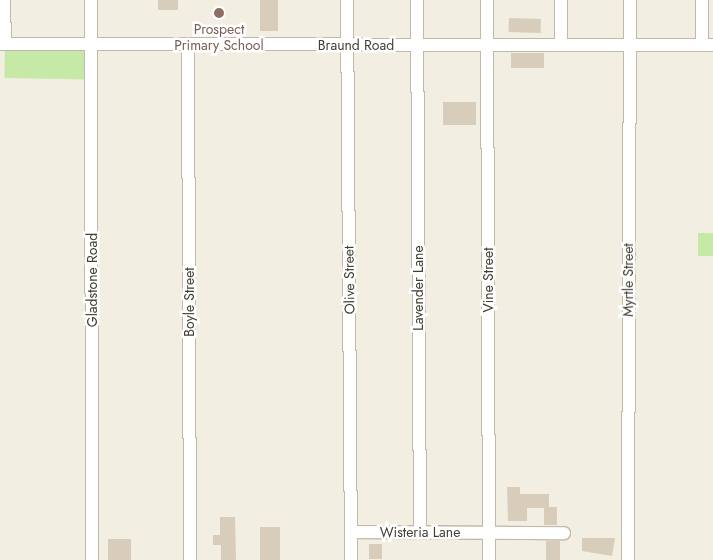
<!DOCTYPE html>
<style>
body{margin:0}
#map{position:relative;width:713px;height:560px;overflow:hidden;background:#f2eee2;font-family:Jost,sans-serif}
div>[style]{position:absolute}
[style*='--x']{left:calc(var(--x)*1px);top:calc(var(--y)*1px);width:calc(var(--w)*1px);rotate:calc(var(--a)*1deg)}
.green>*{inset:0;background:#c7e9a8;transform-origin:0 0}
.building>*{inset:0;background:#d7cdba;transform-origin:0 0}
.roads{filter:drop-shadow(1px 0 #c0b9a7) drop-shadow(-1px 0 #c0b9a7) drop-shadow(0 1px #c0b9a7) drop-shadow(0 -1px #c0b9a7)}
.minor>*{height:12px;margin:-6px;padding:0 6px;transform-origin:6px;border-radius:6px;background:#fff}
.dots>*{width:14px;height:14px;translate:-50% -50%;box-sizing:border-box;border:2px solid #fff;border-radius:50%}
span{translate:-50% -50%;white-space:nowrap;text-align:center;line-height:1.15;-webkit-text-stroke:5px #fff;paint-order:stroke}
.education-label{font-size:14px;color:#785e54}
.street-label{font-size:14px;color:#433e32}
</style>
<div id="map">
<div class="green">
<i style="left:5px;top:44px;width:86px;height:34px;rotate:1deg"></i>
<i style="left:698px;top:233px;width:15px;height:23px"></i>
</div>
<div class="building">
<i style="left:158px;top:0;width:20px;height:10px"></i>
<i style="left:260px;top:0;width:18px;height:31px"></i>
<i style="left:509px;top:18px;width:32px;height:14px;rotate:2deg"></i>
<i style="left:511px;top:53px;width:33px;height:15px"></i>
<i style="left:476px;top:102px;width:23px;height:33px;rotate:90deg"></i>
<i style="clip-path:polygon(507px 487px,520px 487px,520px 494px,549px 494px,549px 507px,557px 507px,557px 525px,544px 525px,544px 508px,527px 508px,527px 521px,508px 521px)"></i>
<i style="clip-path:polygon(220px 517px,235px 517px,236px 560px,221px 560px,221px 545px,213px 545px,213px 535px,220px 535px)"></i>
<i style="left:260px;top:527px;width:20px;height:33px"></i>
<i style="clip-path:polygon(582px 538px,615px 538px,612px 556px,582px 551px)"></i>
<i style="left:108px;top:539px;width:23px;height:21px"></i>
<i style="left:546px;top:541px;width:14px;height:19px"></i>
<i style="left:369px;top:544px;width:13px;height:15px"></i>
</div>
<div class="roads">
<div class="minor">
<i style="--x:4;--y:0;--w:44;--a:88.7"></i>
<i style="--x:91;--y:0;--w:560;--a:89.9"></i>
<i style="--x:347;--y:0;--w:560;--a:89.59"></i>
<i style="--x:417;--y:0;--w:532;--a:89.68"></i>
<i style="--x:487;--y:0;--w:560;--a:89.8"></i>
<i style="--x:561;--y:0;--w:45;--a:90"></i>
<i style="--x:702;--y:0;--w:45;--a:90"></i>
<i style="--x:0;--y:44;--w:713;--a:0.08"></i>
<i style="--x:188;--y:45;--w:515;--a:89.78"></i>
<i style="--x:352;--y:532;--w:212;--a:0.3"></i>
<i style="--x:628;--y:560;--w:560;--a:-89.8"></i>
</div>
</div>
<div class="dots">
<i style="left:219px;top:13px;background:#8d6e63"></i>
</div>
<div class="education-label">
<span style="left:219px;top:37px">Prospect<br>Primary School</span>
</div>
<div class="street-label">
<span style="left:356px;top:45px">Braund Road</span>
<span style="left:92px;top:280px;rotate:-90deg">Gladstone Road</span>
<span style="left:349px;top:280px;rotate:-91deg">Olive Street</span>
<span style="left:488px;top:280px;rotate:-90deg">Vine Street</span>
<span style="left:628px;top:280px;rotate:-90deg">Myrtle Street</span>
<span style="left:418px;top:288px;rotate:-90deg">Lavender Lane</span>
<span style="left:189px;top:302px;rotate:-90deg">Boyle Street</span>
<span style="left:420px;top:532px">Wisteria Lane</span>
</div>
</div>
